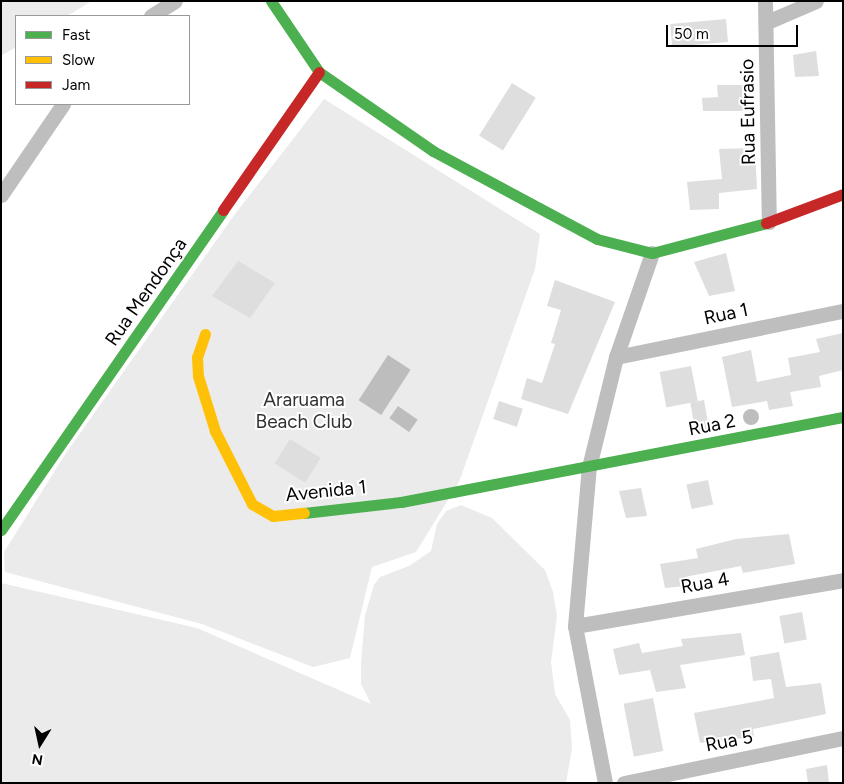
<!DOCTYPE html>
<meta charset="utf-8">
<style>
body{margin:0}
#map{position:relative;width:844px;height:784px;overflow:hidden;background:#fff;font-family:Figtree,sans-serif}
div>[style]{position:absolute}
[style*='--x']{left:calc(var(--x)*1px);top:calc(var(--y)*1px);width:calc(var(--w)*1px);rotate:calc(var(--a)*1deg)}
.green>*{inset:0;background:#ebebeb}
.water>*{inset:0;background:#bdbdbd;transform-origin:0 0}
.round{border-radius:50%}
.building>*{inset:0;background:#dedede;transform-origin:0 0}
.street>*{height:15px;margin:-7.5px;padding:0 7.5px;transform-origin:7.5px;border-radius:7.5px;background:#bebebe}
.fast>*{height:11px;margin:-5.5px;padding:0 5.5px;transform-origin:5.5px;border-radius:5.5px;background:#4caf50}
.slow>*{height:11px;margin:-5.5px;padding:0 5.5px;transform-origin:5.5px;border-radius:5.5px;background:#ffc107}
.jam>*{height:11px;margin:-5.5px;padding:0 5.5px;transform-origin:5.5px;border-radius:5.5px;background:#c62828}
span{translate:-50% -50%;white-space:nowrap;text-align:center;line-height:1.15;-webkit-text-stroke:4px #fff;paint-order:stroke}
.street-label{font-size:19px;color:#000}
.park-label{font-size:19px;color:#313131}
.frame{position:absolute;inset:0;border:2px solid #000;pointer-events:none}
.legend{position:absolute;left:15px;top:15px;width:175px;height:90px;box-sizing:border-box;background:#fff;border:1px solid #999;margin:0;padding:6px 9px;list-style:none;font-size:15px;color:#000}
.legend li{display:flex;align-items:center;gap:10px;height:25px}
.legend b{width:25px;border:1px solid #999}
.north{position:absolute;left:15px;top:719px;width:50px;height:50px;-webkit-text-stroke:4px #fff;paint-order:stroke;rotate:190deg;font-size:14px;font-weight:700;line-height:20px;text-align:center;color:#000}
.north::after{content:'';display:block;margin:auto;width:18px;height:22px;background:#000;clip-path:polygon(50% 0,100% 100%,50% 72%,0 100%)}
.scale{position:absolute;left:666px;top:25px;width:132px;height:22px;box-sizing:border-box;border:2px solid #000;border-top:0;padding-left:6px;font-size:15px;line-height:18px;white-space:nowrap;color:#000;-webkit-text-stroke:4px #fff;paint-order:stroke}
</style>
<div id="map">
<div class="green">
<i style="clip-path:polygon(1px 1px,92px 1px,67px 16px,16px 16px,16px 47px,1px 56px)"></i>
<i style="clip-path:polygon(324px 99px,540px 234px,535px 269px,459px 482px,416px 552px,372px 567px,350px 658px,313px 667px,202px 624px,5px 572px,4px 552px,66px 453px,235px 214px)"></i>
<i style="clip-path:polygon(461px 505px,492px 518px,545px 570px,553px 592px,557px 616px,551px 662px,555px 694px,570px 720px,572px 748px,566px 783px,1px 783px,1px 583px,197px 628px,371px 704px,361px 684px,361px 663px,365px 615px,374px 585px,380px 577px,409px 566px,431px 551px,437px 524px,446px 511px)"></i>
</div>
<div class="water">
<i style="left:388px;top:355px;width:27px;height:54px;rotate:33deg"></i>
<i style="left:398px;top:406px;width:24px;height:15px;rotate:35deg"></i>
<i class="round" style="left:743px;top:409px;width:16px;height:16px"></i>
</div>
<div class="building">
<i style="left:726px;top:19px;width:23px;height:56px;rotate:85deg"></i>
<i style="clip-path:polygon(816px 51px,819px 76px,795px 77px,793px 55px)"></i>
<i style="left:512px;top:83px;width:28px;height:62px;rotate:32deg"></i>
<i style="clip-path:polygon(717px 85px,743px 85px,743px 111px,703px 111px,702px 98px,718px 97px)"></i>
<i style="clip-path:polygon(755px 148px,757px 189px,719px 193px,719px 209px,690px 210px,687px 182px,722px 179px,719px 149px)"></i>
<i style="clip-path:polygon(726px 253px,735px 291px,709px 296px,694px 262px)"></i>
<i style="clip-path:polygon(238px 261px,275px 283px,250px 318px,212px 296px)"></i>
<i style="clip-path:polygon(555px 280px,615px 302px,568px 414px,521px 399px,527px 378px,542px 383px,555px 344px,551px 343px,561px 310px,547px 306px)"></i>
<i style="clip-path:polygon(843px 333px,843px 370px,819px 376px,821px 387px,790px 392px,793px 406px,769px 410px,767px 401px,732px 407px,722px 357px,751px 350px,757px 382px,791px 375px,788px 358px,820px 352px,816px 339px)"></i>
<i style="left:691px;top:366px;width:36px;height:32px;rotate:79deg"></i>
<i style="left:704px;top:400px;width:29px;height:14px;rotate:80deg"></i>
<i style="left:499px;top:401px;width:25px;height:19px;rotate:18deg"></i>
<i style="left:290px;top:439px;width:36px;height:29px;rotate:32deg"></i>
<i style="left:708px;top:480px;width:25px;height:22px;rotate:78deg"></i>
<i style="clip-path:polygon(641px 488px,647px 516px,626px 518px,619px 491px)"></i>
<i style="clip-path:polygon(789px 534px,795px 564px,743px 573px,741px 566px,685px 577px,687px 586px,665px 588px,660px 564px,698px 558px,696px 549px,736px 539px)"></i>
<i style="left:802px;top:612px;width:28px;height:23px;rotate:80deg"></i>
<i style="clip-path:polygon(741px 633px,745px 655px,680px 665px,686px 688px,656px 692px,650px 670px,619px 675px,613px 649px,639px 643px,642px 653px,683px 646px,681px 639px)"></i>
<i style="clip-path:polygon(779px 652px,786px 687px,821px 683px,826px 714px,753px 729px,754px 737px,700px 743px,694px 713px,774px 698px,771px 679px,753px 681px,750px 657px)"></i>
<i style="left:653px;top:698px;width:54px;height:30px;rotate:79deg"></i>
<i style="clip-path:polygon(827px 765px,829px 783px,808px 783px,806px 769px)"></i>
</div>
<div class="street">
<i style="--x:765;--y:1;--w:221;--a:89"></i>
<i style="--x:151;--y:16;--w:28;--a:-32"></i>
<i style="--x:767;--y:22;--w:53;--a:-23.2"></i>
<i style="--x:1;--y:195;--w:110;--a:-55.7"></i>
<i style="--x:616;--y:357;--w:232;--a:-11.5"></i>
<i style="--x:575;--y:626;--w:272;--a:-9.7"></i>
<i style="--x:605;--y:783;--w:160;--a:-100.8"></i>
<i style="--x:575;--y:626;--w:160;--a:-85"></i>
<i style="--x:589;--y:467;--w:113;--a:-76.2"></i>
<i style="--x:616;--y:357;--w:110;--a:-70.9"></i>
<i style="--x:624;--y:783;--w:224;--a:-11.6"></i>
</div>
<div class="fast">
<i style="--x:271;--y:1;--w:86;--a:55.9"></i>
<i style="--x:319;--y:72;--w:139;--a:34.7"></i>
<i style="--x:433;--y:151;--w:186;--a:28.2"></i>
<i style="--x:597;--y:239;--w:57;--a:14.3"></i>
<i style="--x:652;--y:253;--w:118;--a:-14.7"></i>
<i style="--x:304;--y:513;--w:98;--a:-6.5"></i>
<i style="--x:401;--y:502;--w:450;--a:-10.9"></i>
<i style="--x:1;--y:530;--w:389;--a:-55.2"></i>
</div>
<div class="slow">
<i style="--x:205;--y:334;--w:24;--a:109"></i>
<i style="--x:197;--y:357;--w:19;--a:87"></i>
<i style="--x:198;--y:376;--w:58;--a:72.8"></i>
<i style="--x:215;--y:431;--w:82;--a:63.1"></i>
<i style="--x:252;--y:504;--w:24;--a:30"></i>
<i style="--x:273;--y:516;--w:31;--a:-6"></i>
</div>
<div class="jam">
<i style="--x:223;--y:210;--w:168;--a:-55.2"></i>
<i style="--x:766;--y:223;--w:82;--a:-20.6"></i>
</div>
<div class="street-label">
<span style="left:748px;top:112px;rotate:-91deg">Rua Eufrasio</span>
<span style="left:146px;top:292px;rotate:-55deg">Rua Mendonça</span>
<span style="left:726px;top:314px;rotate:-12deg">Rua 1</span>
<span style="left:712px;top:425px;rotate:-11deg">Rua 2</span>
<span style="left:326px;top:491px;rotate:-6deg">Avenida 1</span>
<span style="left:705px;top:583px;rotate:-10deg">Rua 4</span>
<span style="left:729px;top:741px;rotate:-11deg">Rua 5</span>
</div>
<div class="park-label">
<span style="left:304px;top:411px">Araruama<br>Beach Club</span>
</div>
<div class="frame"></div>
<ul class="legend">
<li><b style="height:6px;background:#4caf50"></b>Fast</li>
<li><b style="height:6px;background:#ffc107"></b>Slow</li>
<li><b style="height:6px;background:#c62828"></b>Jam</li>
</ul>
<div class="north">N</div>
<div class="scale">50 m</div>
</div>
